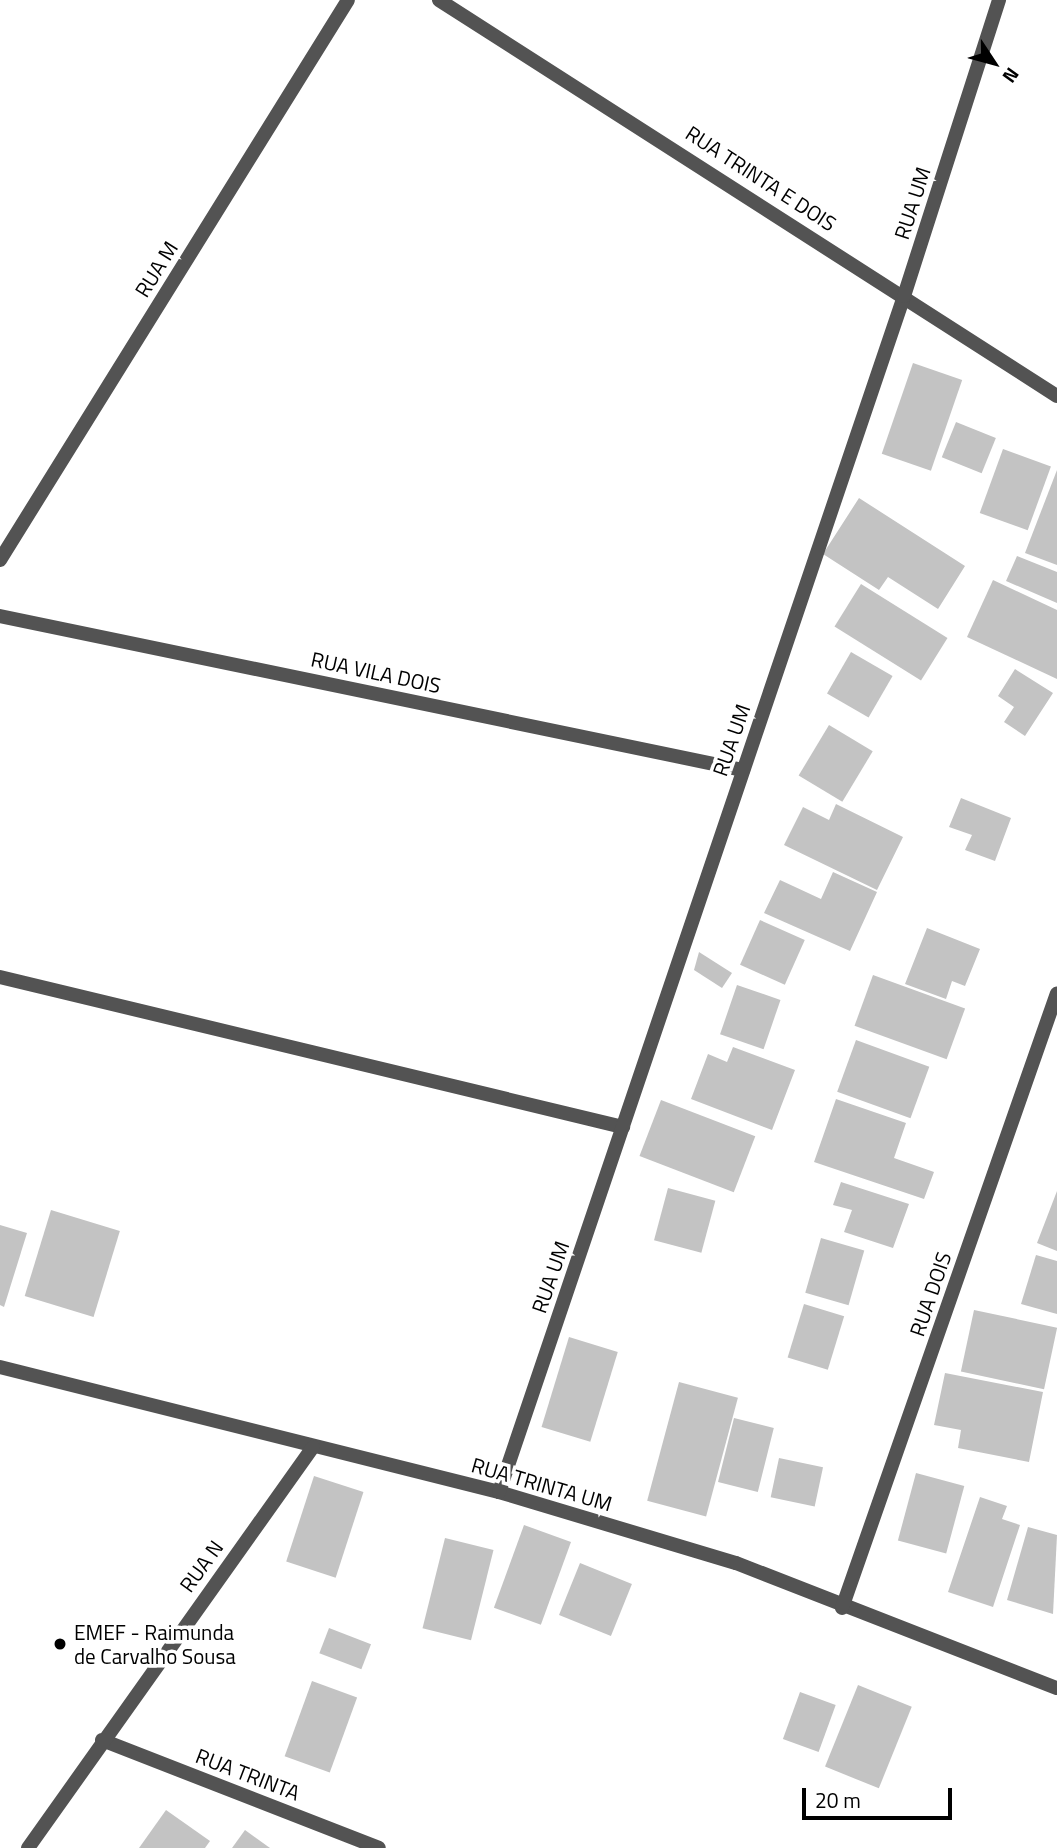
<!DOCTYPE html>
<style>
body{margin:0}
#map{position:relative;width:1057px;height:1848px;overflow:hidden;background:#fff;font-family:"Titillium Web",sans-serif}
div>[style]{position:absolute}
[style*='--x']{left:calc(var(--x)*1px);top:calc(var(--y)*1px);width:calc(var(--w)*1px);rotate:calc(var(--a)*1deg)}
.building>*{inset:0;background:#c3c3c3;transform-origin:0 0}
.street>*{height:14px;margin:-7px;padding:0 7px;transform-origin:7px;border-radius:7px;background:#535353}
.dots>*{width:19px;height:19px;translate:-50% -50%;box-sizing:border-box;border:4px solid #fff;border-radius:50%}
span{translate:-50% -50%;white-space:nowrap;text-align:center;line-height:1.15;-webkit-text-stroke:7px #fff;paint-order:stroke}
.street-label{font-size:21px;color:#000}
.poi-label{font-size:21px;color:#000}
.left{translate:0 -50%;text-align:left}
.north{position:absolute;left:959px;top:28px;width:70px;height:70px;-webkit-text-stroke:5px #fff;paint-order:stroke;rotate:126deg;font-size:19px;font-weight:700;line-height:28px;text-align:center;color:#000}
.north::after{content:'';display:block;margin:auto;width:24px;height:32px;background:#000;clip-path:polygon(50% 0,100% 100%,50% 72%,0 100%)}
.scale{position:absolute;left:802px;top:1788px;width:150px;height:32px;box-sizing:border-box;border:4px solid #000;border-top:0;padding-left:9px;font-size:21px;line-height:24px;white-space:nowrap;color:#000;-webkit-text-stroke:5px #fff;paint-order:stroke}
</style>
<div id="map">
<div class="building">
<i style="left:913px;top:363px;width:52px;height:96px;rotate:19deg"></i>
<i style="left:956px;top:422px;width:43px;height:38px;rotate:22deg"></i>
<i style="left:1003px;top:449px;width:51px;height:68px;rotate:20deg"></i>
<i style="clip-path:polygon(1057px 470px,1057px 565px,1025px 553px)"></i>
<i style="clip-path:polygon(859px 498px,965px 566px,938px 609px,888px 577px,879px 590px,823px 554px)"></i>
<i style="clip-path:polygon(1017px 556px,1057px 572px,1057px 603px,1006px 581px)"></i>
<i style="clip-path:polygon(993px 580px,1057px 610px,1057px 679px,967px 637px)"></i>
<i style="left:861px;top:584px;width:102px;height:50px;rotate:32deg"></i>
<i style="left:851px;top:652px;width:48px;height:48px;rotate:30deg"></i>
<i style="clip-path:polygon(1015px 669px,1053px 693px,1025px 736px,1004px 722px,1014px 707px,998px 696px)"></i>
<i style="left:829px;top:725px;width:51px;height:59px;rotate:31deg"></i>
<i style="clip-path:polygon(961px 798px,1011px 818px,995px 861px,965px 850px,972px 835px,949px 827px)"></i>
<i style="clip-path:polygon(836px 804px,903px 837px,877px 890px,784px 845px,803px 807px,829px 820px)"></i>
<i style="clip-path:polygon(833px 872px,877px 892px,850px 951px,764px 913px,780px 880px,821px 899px)"></i>
<i style="left:760px;top:920px;width:49px;height:49px;rotate:24deg"></i>
<i style="clip-path:polygon(927px 928px,980px 949px,965px 986px,952px 981px,946px 999px,905px 984px)"></i>
<i style="clip-path:polygon(699px 952px,732px 973px,722px 988px,694px 970px)"></i>
<i style="left:873px;top:975px;width:98px;height:54px;rotate:20deg"></i>
<i style="left:737px;top:985px;width:46px;height:52px;rotate:19deg"></i>
<i style="left:856px;top:1040px;width:78px;height:55px;rotate:20deg"></i>
<i style="clip-path:polygon(733px 1047px,795px 1070px,772px 1130px,691px 1099px,708px 1054px,727px 1062px)"></i>
<i style="clip-path:polygon(836px 1099px,906px 1123px,894px 1158px,934px 1172px,924px 1199px,814px 1162px)"></i>
<i style="left:661px;top:1100px;width:101px;height:60px;rotate:21deg"></i>
<i style="clip-path:polygon(841px 1182px,909px 1204px,893px 1248px,844px 1232px,852px 1210px,833px 1205px)"></i>
<i style="left:668px;top:1188px;width:49px;height:54px;rotate:15deg"></i>
<i style="clip-path:polygon(1057px 1191px,1057px 1251px,1037px 1243px)"></i>
<i style="left:51px;top:1210px;width:72px;height:90px;rotate:17deg"></i>
<i style="clip-path:polygon(0 1225px,27px 1233px,4px 1307px,0 1305px)"></i>
<i style="left:821px;top:1238px;width:45px;height:57px;rotate:16deg"></i>
<i style="clip-path:polygon(1036px 1255px,1057px 1261px,1057px 1314px,1021px 1304px)"></i>
<i style="left:804px;top:1304px;width:42px;height:56px;rotate:17deg"></i>
<i style="left:974px;top:1310px;width:85px;height:63px;rotate:12deg"></i>
<i style="left:569px;top:1337px;width:51px;height:94px;rotate:17deg"></i>
<i style="clip-path:polygon(945px 1373px,1043px 1392px,1029px 1462px,958px 1448px,961px 1430px,934px 1425px)"></i>
<i style="left:679px;top:1382px;width:61px;height:123px;rotate:15deg"></i>
<i style="left:734px;top:1418px;width:41px;height:66px;rotate:14deg"></i>
<i style="left:779px;top:1458px;width:45px;height:40px;rotate:12deg"></i>
<i style="left:916px;top:1473px;width:50px;height:70px;rotate:15deg"></i>
<i style="left:314px;top:1476px;width:52px;height:90px;rotate:18deg"></i>
<i style="clip-path:polygon(980px 1497px,1007px 1506px,1002px 1519px,1020px 1525px,993px 1607px,948px 1592px)"></i>
<i style="left:524px;top:1525px;width:50px;height:88px;rotate:20deg"></i>
<i style="clip-path:polygon(1028px 1527px,1057px 1535px,1053px 1614px,1007px 1600px)"></i>
<i style="left:445px;top:1538px;width:50px;height:93px;rotate:14deg"></i>
<i style="left:580px;top:1563px;width:56px;height:56px;rotate:22deg"></i>
<i style="left:329px;top:1628px;width:45px;height:27px;rotate:21deg"></i>
<i style="left:312px;top:1681px;width:48px;height:80px;rotate:20deg"></i>
<i style="left:858px;top:1685px;width:58px;height:88px;rotate:22deg"></i>
<i style="left:800px;top:1692px;width:38px;height:50px;rotate:20deg"></i>
<i style="clip-path:polygon(166px 1810px,210px 1841px,205px 1848px,139px 1848px)"></i>
<i style="clip-path:polygon(245px 1830px,270px 1848px,232px 1848px)"></i>
</div>
<div class="street">
<i style="--x:439;--y:0;--w:734;--a:32.65"></i>
<i style="--x:0;--y:560;--w:659;--a:-58.14"></i>
<i style="--x:0;--y:616;--w:759;--a:11.71"></i>
<i style="--x:0;--y:977;--w:641;--a:13.54"></i>
<i style="--x:0;--y:1367;--w:514;--a:14.06"></i>
<i style="--x:499;--y:1492;--w:247;--a:16.7"></i>
<i style="--x:736;--y:1563;--w:344;--a:21.3"></i>
<i style="--x:499;--y:1492;--w:1263;--a:-71.29"></i>
<i style="--x:904;--y:296;--w:311;--a:-72.2"></i>
<i style="--x:842;--y:1608;--w:651;--a:-70.73"></i>
<i style="--x:102;--y:1740;--w:297;--a:21.3"></i>
<i style="--x:28;--y:1848;--w:492;--a:-54.6"></i>
</div>
<div class="dots">
<i style="left:60px;top:1644px;background:#000"></i>
</div>
<div class="street-label">
<span style="left:761px;top:178px;rotate:33deg">RUA TRINTA E DOIS</span>
<span style="left:912px;top:203px;rotate:-72deg">RUA UM</span>
<span style="left:156px;top:269px;rotate:-58deg">RUA M</span>
<span style="left:376px;top:672px;rotate:12deg">RUA VILA DOIS</span>
<span style="left:731px;top:740px;rotate:-71deg">RUA UM</span>
<span style="left:550px;top:1277px;rotate:-71deg">RUA UM</span>
<span style="left:930px;top:1294px;rotate:-71deg">RUA DOIS</span>
<span style="left:542px;top:1484px;rotate:16deg">RUA TRINTA UM</span>
<span style="left:201px;top:1566px;rotate:-54deg">RUA N</span>
<span style="left:248px;top:1774px;rotate:21deg">RUA TRINTA</span>
</div>
<div class="poi-label">
<span class="left" style="left:74px;top:1644px">EMEF - Raimunda<br>de Carvalho Sousa</span>
</div>
<div class="north">N</div>
<div class="scale">20 m</div>
</div>
